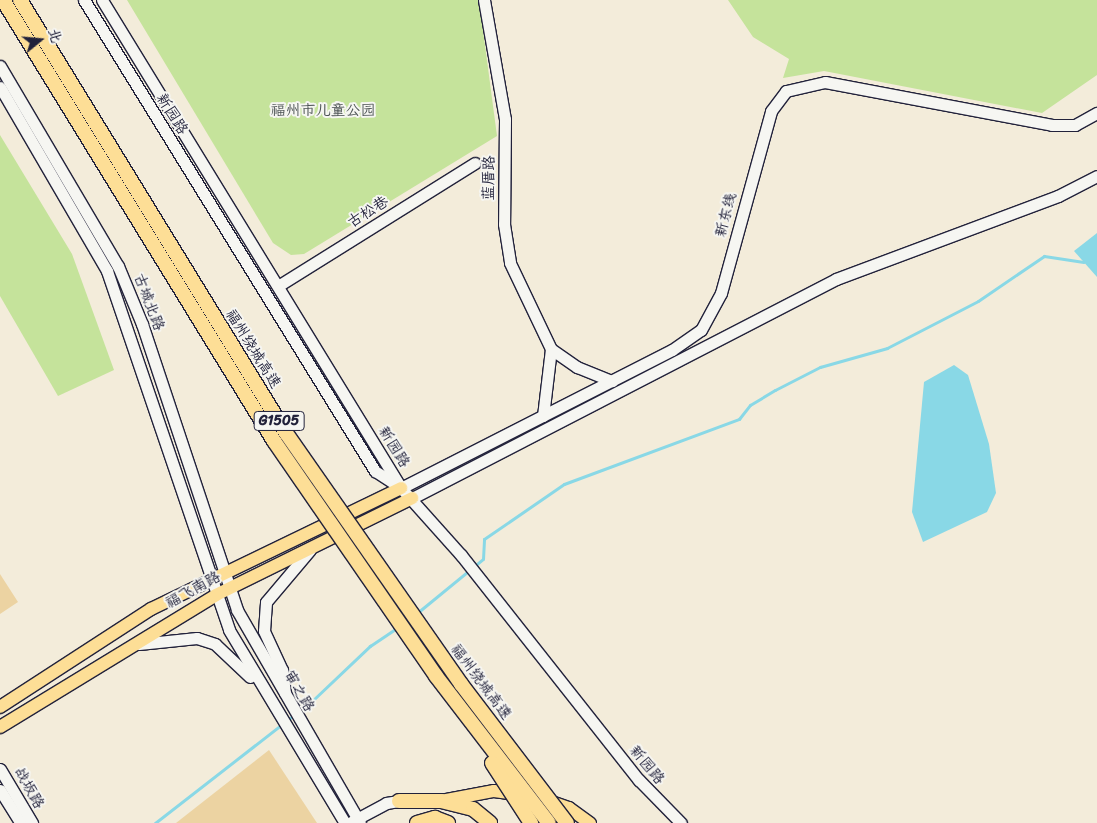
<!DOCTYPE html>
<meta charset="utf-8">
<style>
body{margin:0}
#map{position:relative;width:1097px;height:823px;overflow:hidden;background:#f3ecda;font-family:Sriracha,"LXGW WenKai TC",sans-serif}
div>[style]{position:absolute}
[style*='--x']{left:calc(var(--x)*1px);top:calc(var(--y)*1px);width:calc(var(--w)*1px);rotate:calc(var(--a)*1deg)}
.green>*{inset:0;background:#c5e39b}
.water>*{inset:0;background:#89d8e6}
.stream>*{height:3px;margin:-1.5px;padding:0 1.5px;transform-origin:1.5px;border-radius:1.5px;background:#89d8e6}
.building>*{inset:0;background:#ecd3a2}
.roads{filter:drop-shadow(1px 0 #22223b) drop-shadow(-1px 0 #22223b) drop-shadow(0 1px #22223b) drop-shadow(0 -1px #22223b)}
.secondary>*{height:11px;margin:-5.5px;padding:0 5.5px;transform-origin:5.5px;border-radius:5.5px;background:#f6f6f2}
.primary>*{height:12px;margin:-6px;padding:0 6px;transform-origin:6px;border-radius:6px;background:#fdde96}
.highway>*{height:14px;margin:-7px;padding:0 7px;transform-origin:7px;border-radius:7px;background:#fdde96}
.bridges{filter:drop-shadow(1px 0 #22223b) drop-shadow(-1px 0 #22223b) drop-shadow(0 1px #22223b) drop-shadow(0 -1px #22223b)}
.highway-bridge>*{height:14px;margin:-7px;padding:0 7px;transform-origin:7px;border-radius:7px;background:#fdde96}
span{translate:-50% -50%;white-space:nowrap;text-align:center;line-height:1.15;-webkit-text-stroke:4px #f6f6f2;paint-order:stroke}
.shield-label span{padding:1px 4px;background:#f6f6f2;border:1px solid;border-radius:4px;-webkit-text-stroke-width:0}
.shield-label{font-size:14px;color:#22223b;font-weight:700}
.park-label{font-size:15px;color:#4b5253}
.street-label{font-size:15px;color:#22223b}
.north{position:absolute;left:15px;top:15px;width:50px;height:50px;-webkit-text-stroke:4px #f6f6f2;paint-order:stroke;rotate:73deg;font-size:14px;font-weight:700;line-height:20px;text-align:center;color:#22223b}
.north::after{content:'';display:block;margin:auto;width:18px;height:22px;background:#22223b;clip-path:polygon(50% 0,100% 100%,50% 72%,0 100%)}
</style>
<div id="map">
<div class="green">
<i style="clip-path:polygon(127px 0,479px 0,497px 136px,304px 254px,291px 255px,273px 243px)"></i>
<i style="clip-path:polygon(728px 0,1097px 0,1097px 75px,1042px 113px,824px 71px,783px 78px,789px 59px,753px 37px)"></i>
<i style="clip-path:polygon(0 135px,72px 254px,114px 370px,58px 396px,0 296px)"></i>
</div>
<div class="water">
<i style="clip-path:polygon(1097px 233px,1097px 277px,1074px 251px)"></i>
<i style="clip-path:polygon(954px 365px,968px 375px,989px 444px,996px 493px,987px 512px,923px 542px,912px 512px,924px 382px)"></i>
</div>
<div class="stream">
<i style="--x:417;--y:613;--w:85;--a:-39.3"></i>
<i style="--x:483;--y:559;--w:20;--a:-87"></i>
<i style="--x:484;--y:539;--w:97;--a:-34.5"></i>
<i style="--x:564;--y:484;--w:187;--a:-20.4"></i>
<i style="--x:739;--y:419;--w:18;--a:-52"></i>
<i style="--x:750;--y:405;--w:29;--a:-31"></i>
<i style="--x:775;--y:390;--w:51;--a:-27.1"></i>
<i style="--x:820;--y:367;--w:70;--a:-15.8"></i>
<i style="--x:887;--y:348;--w:102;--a:-27.3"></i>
<i style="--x:978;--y:301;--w:80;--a:-34.3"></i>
<i style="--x:1044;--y:256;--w:40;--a:8.5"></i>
<i style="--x:155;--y:823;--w:200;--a:-37.9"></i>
<i style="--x:313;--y:700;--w:79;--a:-43.5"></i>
<i style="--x:370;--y:646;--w:34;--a:-34"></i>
</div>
<div class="building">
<i style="clip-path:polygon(0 574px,18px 602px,0 614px)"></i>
<i style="clip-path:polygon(269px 750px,317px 823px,176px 823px)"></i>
</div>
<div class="roads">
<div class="secondary">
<i style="--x:84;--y:0;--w:554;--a:58.29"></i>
<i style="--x:375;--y:471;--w:27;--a:33"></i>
<i style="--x:102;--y:0;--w:572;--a:58.5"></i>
<i style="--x:401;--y:488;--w:90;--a:48.2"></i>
<i style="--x:461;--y:555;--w:287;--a:51.7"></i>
<i style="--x:639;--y:780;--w:60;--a:45.7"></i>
<i style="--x:484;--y:0;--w:121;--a:80"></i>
<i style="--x:505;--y:119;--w:105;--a:90.5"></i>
<i style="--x:504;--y:224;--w:39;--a:81"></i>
<i style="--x:510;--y:263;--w:95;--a:64.5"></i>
<i style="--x:551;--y:349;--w:32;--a:35"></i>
<i style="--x:577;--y:367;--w:38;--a:22"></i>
<i style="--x:0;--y:66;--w:232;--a:59.5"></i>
<i style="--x:118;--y:266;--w:63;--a:67.5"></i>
<i style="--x:142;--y:324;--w:301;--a:71.6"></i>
<i style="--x:237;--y:610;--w:246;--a:60"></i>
<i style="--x:0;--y:87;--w:213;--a:59.8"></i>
<i style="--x:107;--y:271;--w:379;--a:71.2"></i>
<i style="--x:229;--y:630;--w:225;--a:59"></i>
<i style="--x:278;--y:286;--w:232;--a:-32"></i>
<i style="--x:543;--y:416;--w:67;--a:-83.2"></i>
<i style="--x:401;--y:488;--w:304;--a:-27"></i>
<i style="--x:672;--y:350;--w:35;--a:-35"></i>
<i style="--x:701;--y:330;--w:42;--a:-61.6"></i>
<i style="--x:721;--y:293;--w:189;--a:-74.6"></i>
<i style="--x:771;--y:111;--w:25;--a:-53"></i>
<i style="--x:786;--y:91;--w:40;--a:-13"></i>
<i style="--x:825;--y:82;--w:231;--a:10.7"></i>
<i style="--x:1052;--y:125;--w:23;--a:0"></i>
<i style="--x:1075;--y:125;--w:25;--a:-29"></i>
<i style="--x:412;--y:498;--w:477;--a:-27.3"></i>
<i style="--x:836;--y:279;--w:237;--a:-20.5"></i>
<i style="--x:1058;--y:196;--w:44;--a:-27.1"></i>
<i style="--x:139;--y:644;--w:58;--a:-5.9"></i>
<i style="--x:197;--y:638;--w:19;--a:18"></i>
<i style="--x:215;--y:644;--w:48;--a:43.3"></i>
<i style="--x:285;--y:693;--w:23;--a:-97"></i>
<i style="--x:282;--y:670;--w:43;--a:-114.8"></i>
<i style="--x:264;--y:631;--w:29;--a:-86"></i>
<i style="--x:266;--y:602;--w:68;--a:-49.8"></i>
<i style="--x:0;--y:769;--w:63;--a:59.3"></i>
<i style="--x:0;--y:790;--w:39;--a:58"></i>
<i style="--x:351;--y:822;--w:40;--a:-28"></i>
<i style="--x:386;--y:803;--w:13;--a:-9"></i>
</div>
<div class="primary">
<i style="--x:0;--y:707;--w:180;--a:-33"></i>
<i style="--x:151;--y:609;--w:278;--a:-25.8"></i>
<i style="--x:0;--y:727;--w:253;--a:-31.4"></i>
<i style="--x:216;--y:595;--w:219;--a:-26.3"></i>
<i style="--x:441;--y:801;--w:54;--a:-10.7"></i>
<i style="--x:494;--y:791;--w:43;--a:7.9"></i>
<i style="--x:537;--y:797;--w:34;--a:19"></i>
<i style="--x:569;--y:808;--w:26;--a:36"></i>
</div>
<div class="highway">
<i style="--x:399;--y:801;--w:42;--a:0"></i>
<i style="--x:441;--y:801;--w:33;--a:14"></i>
<i style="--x:473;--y:809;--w:22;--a:39"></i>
<i style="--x:417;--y:823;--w:19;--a:-16"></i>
<i style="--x:435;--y:818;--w:14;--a:21"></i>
</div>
</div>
<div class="bridges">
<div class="highway-bridge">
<i style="--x:3;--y:0;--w:518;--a:58.43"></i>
<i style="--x:274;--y:441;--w:285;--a:55.4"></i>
<i style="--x:436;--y:676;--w:185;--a:52.5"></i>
<i style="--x:20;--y:0;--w:508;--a:58.44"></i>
<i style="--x:286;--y:433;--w:306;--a:55.1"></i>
<i style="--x:461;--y:684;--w:175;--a:52.7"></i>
<i style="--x:492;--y:763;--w:72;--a:57"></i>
</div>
</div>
<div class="shield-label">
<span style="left:279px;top:421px">G1505</span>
</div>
<div class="park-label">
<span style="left:323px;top:111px">福州市儿童公园</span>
</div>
<div class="street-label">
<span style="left:172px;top:114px;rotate:58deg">新园路</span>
<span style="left:489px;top:178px;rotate:-89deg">蓝厝路</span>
<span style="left:368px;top:212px;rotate:-32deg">古松巷</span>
<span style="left:726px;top:215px;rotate:-75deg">新东线</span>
<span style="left:149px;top:302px;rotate:69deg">古城北路</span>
<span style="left:253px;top:349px;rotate:58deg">福州绕城高速</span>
<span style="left:394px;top:447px;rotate:58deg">新园路</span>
<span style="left:193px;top:590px;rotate:-29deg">福飞南路</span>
<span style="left:481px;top:682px;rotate:53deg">福州绕城高速</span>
<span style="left:299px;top:691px;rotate:59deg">审之路</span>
<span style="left:647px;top:765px;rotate:50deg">新园路</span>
<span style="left:29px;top:788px;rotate:60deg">战坂路</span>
</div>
<div class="north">北</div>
</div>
